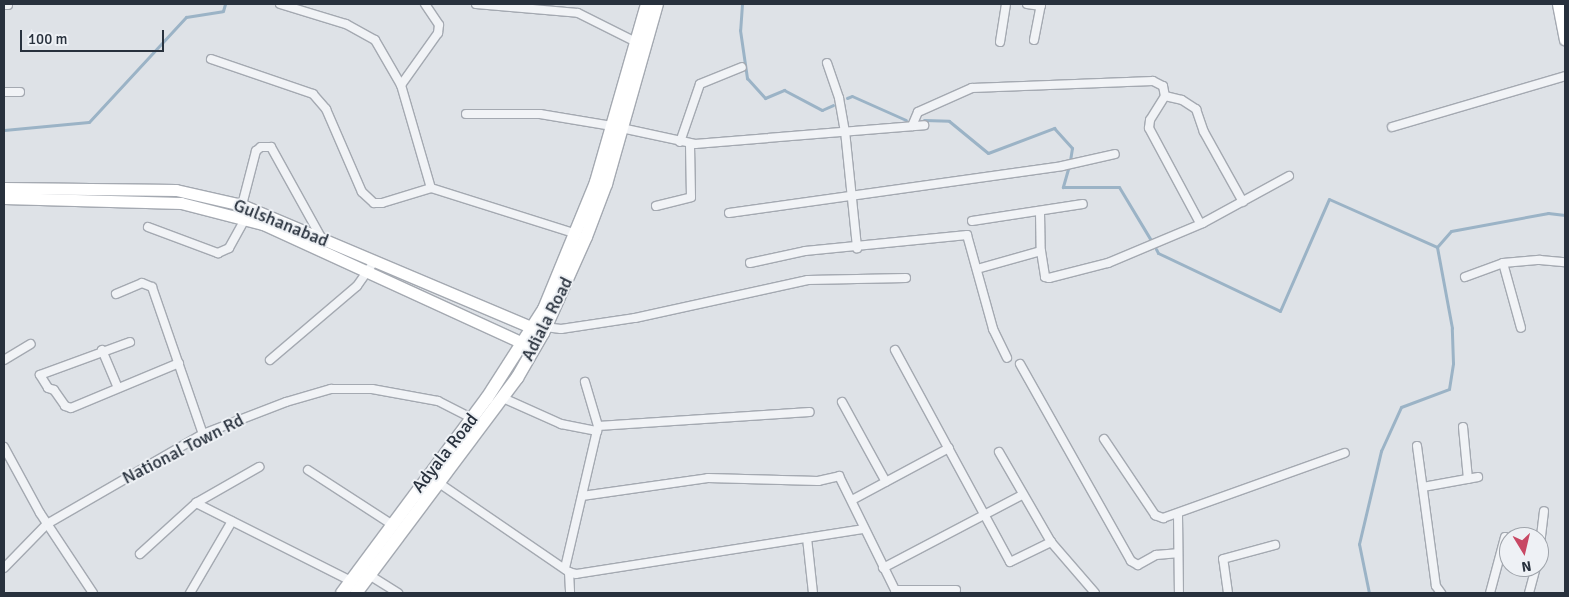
<!DOCTYPE html>
<style>
body{margin:0}
#map{position:relative;width:1569px;height:597px;overflow:hidden;background:#dee2e7;font-family:Signika,sans-serif}
div>[style]{position:absolute}
[style*='--x']{left:calc(var(--x)*1px);top:calc(var(--y)*1px);width:calc(var(--w)*1px);rotate:calc(var(--a)*1deg)}
.stream>*{height:3px;margin:-1.5px;padding:0 1.5px;transform-origin:1.5px;border-radius:1.5px;background:#9bb3c6}
.roads{filter:drop-shadow(1px 0 #a4a9b1) drop-shadow(-1px 0 #a4a9b1) drop-shadow(0 1px #a4a9b1) drop-shadow(0 -1px #a4a9b1)}
.street>*{height:8px;margin:-4px;padding:0 4px;transform-origin:4px;border-radius:4px;background:#f1f3f6}
.secondary>*{height:11px;margin:-5.5px;padding:0 5.5px;transform-origin:5.5px;border-radius:5.5px;background:#fff}
.primary>*{height:12px;margin:-6px;padding:0 6px;transform-origin:6px;border-radius:6px;background:#fff}
span{translate:-50% -50%;white-space:nowrap;text-align:center;line-height:1.15;-webkit-text-stroke:4px #eef1f5;paint-order:stroke}
.street-label{font-size:18px;color:#28313d}
.frame{position:absolute;inset:0;border:5px solid #28313d;pointer-events:none}
.north{position:absolute;left:1499px;top:527px;width:50px;height:50px;box-sizing:border-box;background:#eef1f5;border:1px solid #9fa4ab;border-radius:50%;rotate:171deg;font-size:14px;font-weight:700;line-height:20px;text-align:center;color:#28313d}
.north::after{content:'';display:block;margin:auto;width:18px;height:22px;background:#c84864;clip-path:polygon(50% 0,100% 100%,50% 72%,0 100%)}
.scale{position:absolute;left:20px;top:30px;width:144px;height:22px;box-sizing:border-box;border:2px solid #28313d;border-top:0;padding-left:6px;font-size:15px;line-height:18px;white-space:nowrap;color:#28313d;-webkit-text-stroke:4px #eef1f5;paint-order:stroke}
</style>
<div id="map">
<div class="stream">
<i style="--x:742;--y:4;--w:26;--a:94"></i>
<i style="--x:740;--y:30;--w:49;--a:81.7"></i>
<i style="--x:747;--y:78;--w:27;--a:48"></i>
<i style="--x:765;--y:98;--w:21;--a:-23"></i>
<i style="--x:784;--y:90;--w:43;--a:27.8"></i>
<i style="--x:822;--y:110;--w:12;--a:-24"></i>
<i style="--x:847;--y:98;--w:5;--a:-22"></i>
<i style="--x:852;--y:96;--w:59;--a:24"></i>
<i style="--x:924;--y:120;--w:25;--a:2"></i>
<i style="--x:949;--y:121;--w:50;--a:39.4"></i>
<i style="--x:988;--y:153;--w:71;--a:-20.7"></i>
<i style="--x:1054;--y:128;--w:27;--a:48"></i>
<i style="--x:1072;--y:148;--w:12;--a:99"></i>
<i style="--x:4;--y:130;--w:85;--a:-5.4"></i>
<i style="--x:89;--y:122;--w:143;--a:-47.3"></i>
<i style="--x:186;--y:17;--w:37;--a:-9"></i>
<i style="--x:223;--y:11;--w:7;--a:-74"></i>
<i style="--x:1068;--y:169;--w:19;--a:106"></i>
<i style="--x:1063;--y:187;--w:56;--a:0"></i>
<i style="--x:1119;--y:187;--w:64;--a:59"></i>
<i style="--x:1156;--y:249;--w:4;--a:63"></i>
<i style="--x:1158;--y:253;--w:135;--a:25.4"></i>
<i style="--x:1280;--y:311;--w:122;--a:-66.4"></i>
<i style="--x:1329;--y:199;--w:118;--a:24"></i>
<i style="--x:1369;--y:593;--w:50;--a:-101.5"></i>
<i style="--x:1359;--y:544;--w:96;--a:-76.7"></i>
<i style="--x:1381;--y:451;--w:48;--a:-65.6"></i>
<i style="--x:1401;--y:407;--w:51;--a:-20.6"></i>
<i style="--x:1449;--y:389;--w:26;--a:-81"></i>
<i style="--x:1453;--y:363;--w:35;--a:-92"></i>
<i style="--x:1452;--y:328;--w:82;--a:-100.5"></i>
<i style="--x:1437;--y:247;--w:21;--a:-49"></i>
<i style="--x:1451;--y:231;--w:99;--a:-10.5"></i>
<i style="--x:1548;--y:213;--w:17;--a:7"></i>
</div>
<div class="roads">
<div class="street">
<i style="--x:280;--y:4;--w:69;--a:16.9"></i>
<i style="--x:346;--y:24;--w:33;--a:29"></i>
<i style="--x:375;--y:40;--w:52;--a:60"></i>
<i style="--x:425;--y:4;--w:25;--a:56"></i>
<i style="--x:439;--y:25;--w:8;--a:97"></i>
<i style="--x:438;--y:33;--w:64;--a:125.4"></i>
<i style="--x:401;--y:85;--w:107;--a:73.8"></i>
<i style="--x:476;--y:4;--w:102;--a:5"></i>
<i style="--x:578;--y:13;--w:67;--a:26.6"></i>
<i style="--x:1027;--y:4;--w:14;--a:8"></i>
<i style="--x:4;--y:5;--w:4;--a:0"></i>
<i style="--x:1034;--y:40;--w:37;--a:-79"></i>
<i style="--x:1000;--y:42;--w:38;--a:-81"></i>
<i style="--x:211;--y:59;--w:108;--a:18.9"></i>
<i style="--x:313;--y:94;--w:20;--a:49"></i>
<i style="--x:326;--y:109;--w:90;--a:66.6"></i>
<i style="--x:362;--y:192;--w:16;--a:43"></i>
<i style="--x:374;--y:203;--w:8;--a:0"></i>
<i style="--x:382;--y:203;--w:51;--a:-17"></i>
<i style="--x:431;--y:188;--w:153;--a:17.5"></i>
<i style="--x:827;--y:63;--w:37;--a:71"></i>
<i style="--x:839;--y:98;--w:34;--a:80"></i>
<i style="--x:845;--y:131;--w:118;--a:84.1"></i>
<i style="--x:4;--y:92;--w:16;--a:0"></i>
<i style="--x:1165;--y:96;--w:28;--a:122"></i>
<i style="--x:1150;--y:120;--w:8;--a:97"></i>
<i style="--x:1149;--y:128;--w:108;--a:61.8"></i>
<i style="--x:466;--y:114;--w:74;--a:0"></i>
<i style="--x:540;--y:114;--w:73;--a:9.5"></i>
<i style="--x:612;--y:126;--w:85;--a:12.2"></i>
<i style="--x:695;--y:144;--w:230;--a:-4.7"></i>
<i style="--x:912;--y:126;--w:15;--a:-67"></i>
<i style="--x:918;--y:112;--w:59;--a:-24"></i>
<i style="--x:972;--y:88;--w:181;--a:-2.2"></i>
<i style="--x:1153;--y:81;--w:11;--a:27"></i>
<i style="--x:1163;--y:86;--w:10;--a:79"></i>
<i style="--x:1165;--y:96;--w:17;--a:13"></i>
<i style="--x:1182;--y:100;--w:17;--a:33"></i>
<i style="--x:1196;--y:109;--w:24;--a:71"></i>
<i style="--x:1204;--y:132;--w:80;--a:60.9"></i>
<i style="--x:1392;--y:127;--w:180;--a:-16.4"></i>
<i style="--x:680;--y:142;--w:61;--a:-71"></i>
<i style="--x:700;--y:84;--w:45;--a:-22"></i>
<i style="--x:242;--y:205;--w:56;--a:-75.5"></i>
<i style="--x:256;--y:151;--w:6;--a:-39"></i>
<i style="--x:261;--y:147;--w:10;--a:0"></i>
<i style="--x:271;--y:147;--w:105;--a:61"></i>
<i style="--x:656;--y:206;--w:36;--a:-14"></i>
<i style="--x:691;--y:197;--w:53;--a:-91.1"></i>
<i style="--x:1040;--y:212;--w:39;--a:89"></i>
<i style="--x:729;--y:213;--w:336;--a:-8"></i>
<i style="--x:1062;--y:166;--w:54;--a:-12.8"></i>
<i style="--x:972;--y:221;--w:112;--a:-8.7"></i>
<i style="--x:148;--y:227;--w:75;--a:20.4"></i>
<i style="--x:218;--y:253;--w:12;--a:-24"></i>
<i style="--x:229;--y:248;--w:37;--a:-61"></i>
<i style="--x:750;--y:263;--w:56;--a:-12.3"></i>
<i style="--x:805;--y:251;--w:163;--a:-5.6"></i>
<i style="--x:967;--y:235;--w:98;--a:74.5"></i>
<i style="--x:993;--y:329;--w:32;--a:64"></i>
<i style="--x:1503;--y:263;--w:67;--a:74.5"></i>
<i style="--x:977;--y:269;--w:66;--a:-15.7"></i>
<i style="--x:1041;--y:251;--w:26;--a:81"></i>
<i style="--x:1045;--y:277;--w:4;--a:14"></i>
<i style="--x:1049;--y:278;--w:61;--a:-14.3"></i>
<i style="--x:1108;--y:263;--w:103;--a:-22.8"></i>
<i style="--x:1203;--y:223;--w:98;--a:-28.7"></i>
<i style="--x:1465;--y:277;--w:40;--a:-20.2"></i>
<i style="--x:1503;--y:263;--w:37;--a:-5"></i>
<i style="--x:1540;--y:260;--w:25;--a:5"></i>
<i style="--x:116;--y:294;--w:28;--a:-23"></i>
<i style="--x:142;--y:283;--w:11;--a:22"></i>
<i style="--x:152;--y:287;--w:156;--a:70.9"></i>
<i style="--x:545;--y:327;--w:16;--a:7"></i>
<i style="--x:561;--y:329;--w:75;--a:-8.5"></i>
<i style="--x:635;--y:318;--w:177;--a:-12.4"></i>
<i style="--x:808;--y:280;--w:98;--a:-1.2"></i>
<i style="--x:130;--y:342;--w:96;--a:159.9"></i>
<i style="--x:40;--y:375;--w:15;--a:58"></i>
<i style="--x:48;--y:388;--w:6;--a:18"></i>
<i style="--x:54;--y:390;--w:19;--a:55"></i>
<i style="--x:65;--y:406;--w:6;--a:18"></i>
<i style="--x:71;--y:408;--w:117;--a:-22.6"></i>
<i style="--x:102;--y:350;--w:41;--a:67.2"></i>
<i style="--x:895;--y:350;--w:241;--a:61.5"></i>
<i style="--x:1010;--y:562;--w:46;--a:-26"></i>
<i style="--x:4;--y:360;--w:31;--a:-31"></i>
<i style="--x:270;--y:360;--w:114;--a:-40.4"></i>
<i style="--x:357;--y:286;--w:29;--a:-55"></i>
<i style="--x:1020;--y:364;--w:226;--a:60.6"></i>
<i style="--x:1131;--y:561;--w:8;--a:30"></i>
<i style="--x:1138;--y:565;--w:21;--a:-29"></i>
<i style="--x:1156;--y:555;--w:21;--a:-5"></i>
<i style="--x:503;--y:398;--w:64;--a:24.1"></i>
<i style="--x:561;--y:424;--w:37;--a:11"></i>
<i style="--x:842;--y:402;--w:91;--a:61.2"></i>
<i style="--x:598;--y:426;--w:212;--a:-3.8"></i>
<i style="--x:1463;--y:427;--w:52;--a:84.5"></i>
<i style="--x:1104;--y:439;--w:92;--a:56.1"></i>
<i style="--x:1155;--y:515;--w:9;--a:21"></i>
<i style="--x:1163;--y:518;--w:193;--a:-19.7"></i>
<i style="--x:1417;--y:446;--w:141;--a:82.3"></i>
<i style="--x:1436;--y:586;--w:9;--a:54"></i>
<i style="--x:4;--y:447;--w:75;--a:61.4"></i>
<i style="--x:40;--y:513;--w:96;--a:56.5"></i>
<i style="--x:999;--y:452;--w:104;--a:60"></i>
<i style="--x:1051;--y:542;--w:67;--a:49.2"></i>
<i style="--x:308;--y:470;--w:99;--a:33"></i>
<i style="--x:436;--y:481;--w:161;--a:34.4"></i>
<i style="--x:569;--y:572;--w:7;--a:16"></i>
<i style="--x:576;--y:574;--w:291;--a:-8.9"></i>
<i style="--x:1423;--y:487;--w:56;--a:-10.3"></i>
<i style="--x:582;--y:496;--w:127;--a:-8.1"></i>
<i style="--x:708;--y:478;--w:110;--a:1.6"></i>
<i style="--x:818;--y:481;--w:22;--a:-13"></i>
<i style="--x:839;--y:476;--w:127;--a:63.8"></i>
<i style="--x:895;--y:590;--w:61;--a:0"></i>
<i style="--x:852;--y:500;--w:110;--a:-28.2"></i>
<i style="--x:196;--y:503;--w:171;--a:26.7"></i>
<i style="--x:1178;--y:515;--w:78;--a:89.3"></i>
<i style="--x:807;--y:538;--w:55;--a:83.8"></i>
<i style="--x:1539;--y:553;--w:42;--a:-83.2"></i>
<i style="--x:140;--y:554;--w:76;--a:-42.3"></i>
<i style="--x:196;--y:503;--w:73;--a:-29.7"></i>
<i style="--x:4;--y:568;--w:62;--a:-45.7"></i>
<i style="--x:47;--y:524;--w:180;--a:-30"></i>
<i style="--x:203;--y:434;--w:89;--a:-21.1"></i>
<i style="--x:286;--y:402;--w:47;--a:-16.1"></i>
<i style="--x:331;--y:389;--w:41;--a:0"></i>
<i style="--x:372;--y:389;--w:67;--a:10.3"></i>
<i style="--x:438;--y:401;--w:38;--a:27"></i>
<i style="--x:565;--y:568;--w:146;--a:-76.9"></i>
<i style="--x:598;--y:426;--w:46;--a:-106.5"></i>
<i style="--x:883;--y:568;--w:157;--a:-27.7"></i>
<i style="--x:569;--y:572;--w:21;--a:87"></i>
<i style="--x:366;--y:573;--w:38;--a:32"></i>
<i style="--x:190;--y:593;--w:83;--a:-59.7"></i>
<i style="--x:1228;--y:593;--w:34;--a:-98"></i>
<i style="--x:1223;--y:559;--w:54;--a:-15.1"></i>
<i style="--x:1490;--y:593;--w:58;--a:-75"></i>
<i style="--x:1529;--y:593;--w:27;--a:-75"></i>
</div>
<div class="secondary">
<i style="--x:1558;--y:4;--w:36;--a:79"></i>
<i style="--x:4;--y:188;--w:172;--a:0.7"></i>
<i style="--x:176;--y:190;--w:68;--a:12.8"></i>
<i style="--x:242;--y:205;--w:324;--a:22.9"></i>
<i style="--x:4;--y:198;--w:177;--a:1.6"></i>
<i style="--x:181;--y:203;--w:85;--a:14.4"></i>
<i style="--x:263;--y:224;--w:294;--a:24.6"></i>
</div>
<div class="primary">
<i style="--x:342;--y:593;--w:243;--a:-53.4"></i>
<i style="--x:487;--y:398;--w:106;--a:-57.4"></i>
<i style="--x:544;--y:309;--w:137;--a:-67.7"></i>
<i style="--x:596;--y:182;--w:185;--a:-74"></i>
<i style="--x:356;--y:593;--w:269;--a:-53.2"></i>
<i style="--x:517;--y:378;--w:52;--a:-60"></i>
<i style="--x:543;--y:333;--w:105;--a:-65.9"></i>
<i style="--x:586;--y:237;--w:57;--a:-69.3"></i>
<i style="--x:606;--y:184;--w:187;--a:-74.2"></i>
</div>
</div>
<div class="street-label">
<span style="left:281px;top:223px;rotate:22deg">Gulshanabad</span>
<span style="left:547px;top:319px;rotate:-63deg">Adiala Road</span>
<span style="left:183px;top:449px;rotate:-27deg">National Town Rd</span>
<span style="left:445px;top:453px;rotate:-52deg">Adyala Road</span>
</div>
<div class="frame"></div>
<div class="north">N</div>
<div class="scale">100 m</div>
</div>
